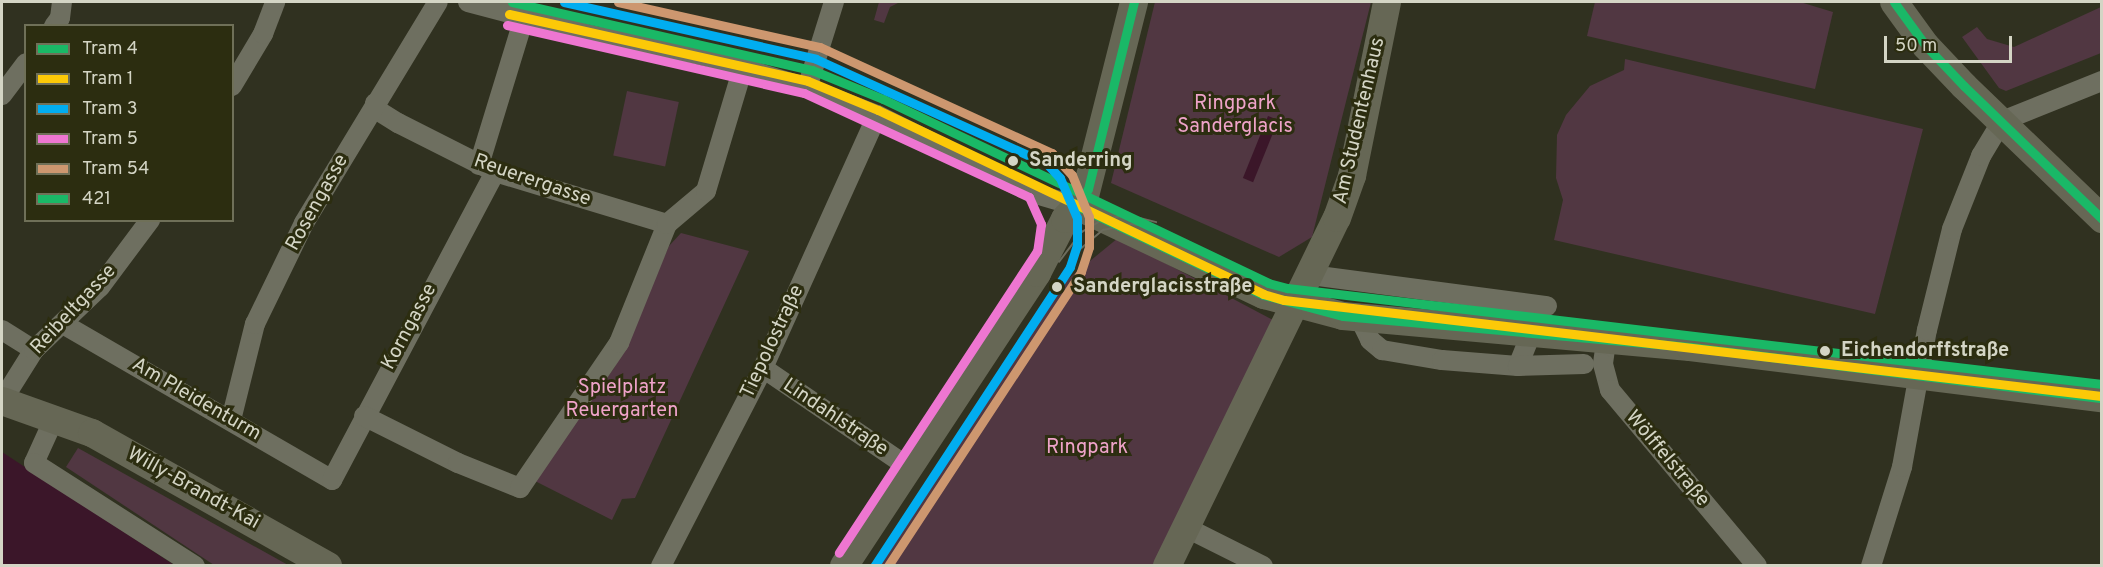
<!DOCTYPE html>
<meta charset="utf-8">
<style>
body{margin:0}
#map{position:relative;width:2103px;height:567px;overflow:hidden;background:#303120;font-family:Overpass,sans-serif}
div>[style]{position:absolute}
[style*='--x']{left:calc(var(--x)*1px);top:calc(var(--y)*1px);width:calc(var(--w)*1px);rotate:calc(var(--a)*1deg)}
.green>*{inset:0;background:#513742;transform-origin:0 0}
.water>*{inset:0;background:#3b1629;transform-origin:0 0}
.street>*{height:20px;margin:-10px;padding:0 10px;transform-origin:10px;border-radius:10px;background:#6e6f60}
.secondary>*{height:28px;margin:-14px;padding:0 14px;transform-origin:14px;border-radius:14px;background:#666755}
.tram>*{height:1.5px;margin:-0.75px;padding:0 0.75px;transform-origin:0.75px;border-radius:0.75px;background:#6c6c5e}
.bus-1>*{height:9px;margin:-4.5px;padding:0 4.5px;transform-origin:4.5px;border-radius:4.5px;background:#1ab867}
.tram-1>*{height:9px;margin:-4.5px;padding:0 4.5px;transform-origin:4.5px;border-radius:4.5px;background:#1ab866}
.tram-2>*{height:9px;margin:-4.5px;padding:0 4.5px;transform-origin:4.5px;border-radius:4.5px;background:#fcc908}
.tram-3>*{height:9px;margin:-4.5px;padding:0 4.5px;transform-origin:4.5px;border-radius:4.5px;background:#01adf0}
.tram-4>*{height:9px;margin:-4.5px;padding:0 4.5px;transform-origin:4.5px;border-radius:4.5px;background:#ee76d1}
.tram-5>*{height:9px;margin:-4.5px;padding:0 4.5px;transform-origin:4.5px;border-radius:4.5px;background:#cd976f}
.dots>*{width:16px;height:16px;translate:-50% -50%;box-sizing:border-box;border:3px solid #2c2d10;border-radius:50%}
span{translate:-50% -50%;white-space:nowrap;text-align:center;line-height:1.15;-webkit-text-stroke:6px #2c2d10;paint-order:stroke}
.park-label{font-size:20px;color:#efa3c9}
.street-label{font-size:20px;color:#d4d5c5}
.stop-label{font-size:20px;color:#d4d5c5;font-weight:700}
.left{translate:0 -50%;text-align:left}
.frame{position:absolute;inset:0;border:3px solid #d4d5c5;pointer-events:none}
.legend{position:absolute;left:24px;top:24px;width:210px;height:198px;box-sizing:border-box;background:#2c2d10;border:2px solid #6f7058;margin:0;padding:8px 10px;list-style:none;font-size:18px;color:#d4d5c5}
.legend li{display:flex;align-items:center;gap:12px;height:30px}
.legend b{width:30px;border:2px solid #6f7058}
.scale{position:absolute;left:1884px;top:36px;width:128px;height:27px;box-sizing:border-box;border:3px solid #d4d5c5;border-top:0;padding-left:8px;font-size:18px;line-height:21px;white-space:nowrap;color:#d4d5c5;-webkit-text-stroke:4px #2c2d10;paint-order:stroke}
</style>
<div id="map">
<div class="green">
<i style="clip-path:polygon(879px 2px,900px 2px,890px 7px,884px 23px,874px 20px)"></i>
<i style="clip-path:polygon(1155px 2px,1371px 2px,1312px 237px,1279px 257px,1111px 183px)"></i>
<i style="clip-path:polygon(1595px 2px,1800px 2px,1833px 12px,1815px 89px,1587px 36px)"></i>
<i style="clip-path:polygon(2101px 7px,2101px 53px,2006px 91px,1999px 88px,1962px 37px,1977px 27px,1987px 39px,2014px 47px)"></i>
<i style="clip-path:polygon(1625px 59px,1923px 129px,1875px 314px,1554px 240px,1563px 200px,1556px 178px,1557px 135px,1566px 115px,1590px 86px,1624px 70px)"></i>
<i style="left:627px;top:91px;width:53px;height:66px;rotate:12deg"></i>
<i style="clip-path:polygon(681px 233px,749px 251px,635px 498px,622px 499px,612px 520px,533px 480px,614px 368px,669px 246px)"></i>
<i style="clip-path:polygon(1118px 238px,1275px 321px,1158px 565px,872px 566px,1051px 293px)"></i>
<i style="clip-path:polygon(78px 448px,288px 565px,214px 565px,66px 467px)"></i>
</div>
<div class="water">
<i style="left:1268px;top:116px;width:11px;height:67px;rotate:22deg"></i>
<i style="clip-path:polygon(2px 452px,89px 509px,174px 565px,2px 565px)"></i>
</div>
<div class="street">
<i style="--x:468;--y:2;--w:127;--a:15"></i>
<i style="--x:591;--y:35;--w:116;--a:10.4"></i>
<i style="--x:705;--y:56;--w:107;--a:17.4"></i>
<i style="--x:807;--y:88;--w:75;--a:21.1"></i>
<i style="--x:877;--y:115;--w:174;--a:26.7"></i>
<i style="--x:1032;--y:193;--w:47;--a:16.1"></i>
<i style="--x:54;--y:26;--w:10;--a:-53"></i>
<i style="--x:60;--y:18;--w:16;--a:-83"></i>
<i style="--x:232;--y:86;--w:61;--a:-59.2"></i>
<i style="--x:263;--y:34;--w:34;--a:-69"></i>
<i style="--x:807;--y:88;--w:90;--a:-72.6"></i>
<i style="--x:2;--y:95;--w:40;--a:-53"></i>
<i style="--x:375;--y:103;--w:7;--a:74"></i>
<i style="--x:377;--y:110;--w:25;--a:32"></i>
<i style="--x:398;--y:123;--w:109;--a:26.8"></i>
<i style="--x:495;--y:172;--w:180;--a:16.8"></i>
<i style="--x:479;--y:165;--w:154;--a:-73"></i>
<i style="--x:1311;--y:275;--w:238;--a:7.5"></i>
<i style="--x:1359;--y:317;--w:25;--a:64"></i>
<i style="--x:1370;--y:340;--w:16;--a:40"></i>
<i style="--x:1382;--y:350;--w:61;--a:9.5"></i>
<i style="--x:1442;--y:360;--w:76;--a:4.5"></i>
<i style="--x:1518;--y:366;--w:35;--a:-68"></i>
<i style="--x:63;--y:324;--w:311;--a:30.1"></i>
<i style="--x:332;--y:480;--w:348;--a:-62.1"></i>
<i style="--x:2;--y:330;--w:38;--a:32"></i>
<i style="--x:1606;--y:342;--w:22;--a:98"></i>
<i style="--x:1603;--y:364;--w:27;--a:75"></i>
<i style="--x:1610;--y:390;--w:229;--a:50.1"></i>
<i style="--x:1518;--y:366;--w:66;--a:-1.7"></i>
<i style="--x:763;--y:368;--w:176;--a:34.3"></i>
<i style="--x:2;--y:401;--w:60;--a:-57.9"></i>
<i style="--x:34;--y:350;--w:91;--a:-43.7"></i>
<i style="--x:100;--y:287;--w:84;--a:-53.3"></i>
<i style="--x:364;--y:416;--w:105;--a:26.6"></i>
<i style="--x:458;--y:463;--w:67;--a:22"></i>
<i style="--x:520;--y:488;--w:176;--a:-55.7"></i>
<i style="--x:619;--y:343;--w:128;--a:-68"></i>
<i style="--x:667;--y:224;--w:51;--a:-40.2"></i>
<i style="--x:706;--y:191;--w:128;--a:-73.3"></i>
<i style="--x:54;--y:419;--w:48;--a:114.4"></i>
<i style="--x:34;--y:463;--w:191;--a:32.6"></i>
<i style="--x:231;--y:420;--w:99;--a:-76"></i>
<i style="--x:255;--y:324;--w:112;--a:-64.1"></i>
<i style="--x:304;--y:223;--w:258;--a:-58.8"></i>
<i style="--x:1185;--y:527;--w:87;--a:26.6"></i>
<i style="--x:661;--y:566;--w:223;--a:-62.7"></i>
<i style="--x:763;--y:368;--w:277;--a:-65.7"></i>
<i style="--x:1871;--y:566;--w:104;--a:-72.6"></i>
<i style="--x:1902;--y:467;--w:139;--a:-79.7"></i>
<i style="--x:1927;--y:330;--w:104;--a:-76.1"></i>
<i style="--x:1952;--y:229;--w:79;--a:-68.3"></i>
<i style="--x:1981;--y:156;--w:41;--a:-59"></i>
<i style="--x:2002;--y:121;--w:108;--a:-21.8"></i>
</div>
<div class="secondary">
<i style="--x:1894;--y:2;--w:54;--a:54"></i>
<i style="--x:1926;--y:46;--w:55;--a:46.5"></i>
<i style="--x:1964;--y:86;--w:192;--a:43.9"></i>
<i style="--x:1077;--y:206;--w:207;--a:25.5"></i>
<i style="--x:1264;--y:295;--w:82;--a:14.9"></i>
<i style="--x:1343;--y:316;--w:348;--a:5.1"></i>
<i style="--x:1690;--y:347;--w:415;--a:7.1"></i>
<i style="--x:2;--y:401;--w:96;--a:19.6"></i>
<i style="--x:92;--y:433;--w:271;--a:29.4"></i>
<i style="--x:844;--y:566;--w:351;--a:-56.6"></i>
<i style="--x:1037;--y:273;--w:61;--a:-62.6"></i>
<i style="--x:1065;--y:219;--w:30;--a:-49"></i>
<i style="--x:1085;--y:196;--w:200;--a:-75.8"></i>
<i style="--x:1167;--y:566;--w:387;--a:-64"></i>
<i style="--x:1337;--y:218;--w:45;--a:-70.3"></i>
<i style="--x:1352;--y:176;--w:177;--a:-78.6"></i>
</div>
<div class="tram">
<i style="--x:1071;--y:257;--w:42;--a:-40.2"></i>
<i style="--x:1103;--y:230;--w:30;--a:-12"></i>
<i style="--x:1132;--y:224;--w:12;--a:9"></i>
<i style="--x:1059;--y:262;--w:38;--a:-53"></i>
<i style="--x:1082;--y:232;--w:26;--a:-31"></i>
<i style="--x:1104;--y:219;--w:24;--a:-9"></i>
<i style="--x:1128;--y:215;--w:29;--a:14"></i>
</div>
<div class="bus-1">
<i style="--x:1894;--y:2;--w:54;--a:54"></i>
<i style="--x:1926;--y:46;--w:55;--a:46.5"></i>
<i style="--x:1964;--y:86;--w:192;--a:43.9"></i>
<i style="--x:1077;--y:206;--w:207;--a:25.5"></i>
<i style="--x:1264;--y:295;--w:82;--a:14.9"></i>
<i style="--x:1343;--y:316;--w:348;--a:5.1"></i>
<i style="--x:1690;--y:347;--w:415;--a:7.1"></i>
<i style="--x:1077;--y:206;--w:20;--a:-57"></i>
<i style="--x:1088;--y:189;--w:193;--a:-76.2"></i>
</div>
<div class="tram-1">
<i style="--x:512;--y:2;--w:308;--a:12.8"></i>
<i style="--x:812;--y:70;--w:77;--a:22.2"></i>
<i style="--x:883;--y:99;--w:427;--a:25.5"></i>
<i style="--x:1268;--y:283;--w:20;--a:15"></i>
<i style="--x:1287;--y:288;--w:821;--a:6.72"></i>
</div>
<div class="tram-2">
<i style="--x:509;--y:14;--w:306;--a:12.6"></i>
<i style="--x:808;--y:81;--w:76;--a:22.5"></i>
<i style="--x:878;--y:110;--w:427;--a:25.5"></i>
<i style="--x:1263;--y:294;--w:22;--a:16"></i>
<i style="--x:1284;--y:300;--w:823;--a:6.7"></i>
</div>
<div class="tram-3">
<i style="--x:564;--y:2;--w:258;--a:12.7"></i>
<i style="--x:816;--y:59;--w:254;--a:24.4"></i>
<i style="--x:1047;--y:164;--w:19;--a:47"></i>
<i style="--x:1060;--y:178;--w:43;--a:67"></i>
<i style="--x:1077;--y:218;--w:27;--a:90"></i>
<i style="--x:1077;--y:245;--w:23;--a:108"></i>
<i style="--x:1070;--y:267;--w:358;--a:123.2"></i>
</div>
<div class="tram-4">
<i style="--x:507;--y:25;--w:305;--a:12.9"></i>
<i style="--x:804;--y:93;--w:248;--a:24.8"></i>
<i style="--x:1029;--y:197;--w:30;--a:66"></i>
<i style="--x:1041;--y:224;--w:27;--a:98"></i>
<i style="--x:1037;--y:251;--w:361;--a:123.3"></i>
</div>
<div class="tram-5">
<i style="--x:618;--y:2;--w:207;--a:12.6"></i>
<i style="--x:820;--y:47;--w:255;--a:24.6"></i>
<i style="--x:1052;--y:153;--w:30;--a:48"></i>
<i style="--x:1072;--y:175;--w:45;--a:68"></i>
<i style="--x:1089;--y:217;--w:30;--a:90"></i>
<i style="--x:1089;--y:247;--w:26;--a:108"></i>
<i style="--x:1081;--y:272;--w:352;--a:123.3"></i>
</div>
<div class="dots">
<i style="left:1013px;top:161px;background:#d4d5c5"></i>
<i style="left:1057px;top:287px;background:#d4d5c5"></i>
<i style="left:1825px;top:351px;background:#d4d5c5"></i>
</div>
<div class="park-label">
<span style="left:1235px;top:116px">Ringpark<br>Sanderglacis</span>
<span style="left:622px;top:400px">Spielplatz<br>Reuergarten</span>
<span style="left:1087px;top:448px">Ringpark</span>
</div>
<div class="street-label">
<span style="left:1360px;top:121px;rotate:-77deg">Am Studentenhaus</span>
<span style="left:532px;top:181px;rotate:19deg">Reuerergasse</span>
<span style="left:318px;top:203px;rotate:-61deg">Rosengasse</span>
<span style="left:74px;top:310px;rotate:-47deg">Reibeltgasse</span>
<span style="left:410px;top:327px;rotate:-62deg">Korngasse</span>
<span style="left:773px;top:342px;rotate:-65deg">Tiepolostraße</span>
<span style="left:196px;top:400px;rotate:30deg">Am Pleidenturm</span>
<span style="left:835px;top:418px;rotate:34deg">Lindahlstraße</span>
<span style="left:1667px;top:459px;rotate:50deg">Wölffelstraße</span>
<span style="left:193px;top:489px;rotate:29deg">Willy-Brandt-Kai</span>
</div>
<div class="stop-label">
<span class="left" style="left:1029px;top:161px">Sanderring</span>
<span class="left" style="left:1073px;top:287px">Sanderglacisstraße</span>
<span class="left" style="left:1841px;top:351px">Eichendorffstraße</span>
</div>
<div class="frame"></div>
<ul class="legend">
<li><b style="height:8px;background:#1ab866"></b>Tram 4</li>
<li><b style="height:8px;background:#fcc908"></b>Tram 1</li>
<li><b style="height:8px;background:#01adf0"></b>Tram 3</li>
<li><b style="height:8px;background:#ee76d1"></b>Tram 5</li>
<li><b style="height:8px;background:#cd976f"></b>Tram 54</li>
<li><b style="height:8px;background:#1ab867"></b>421</li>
</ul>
<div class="scale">50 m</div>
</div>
